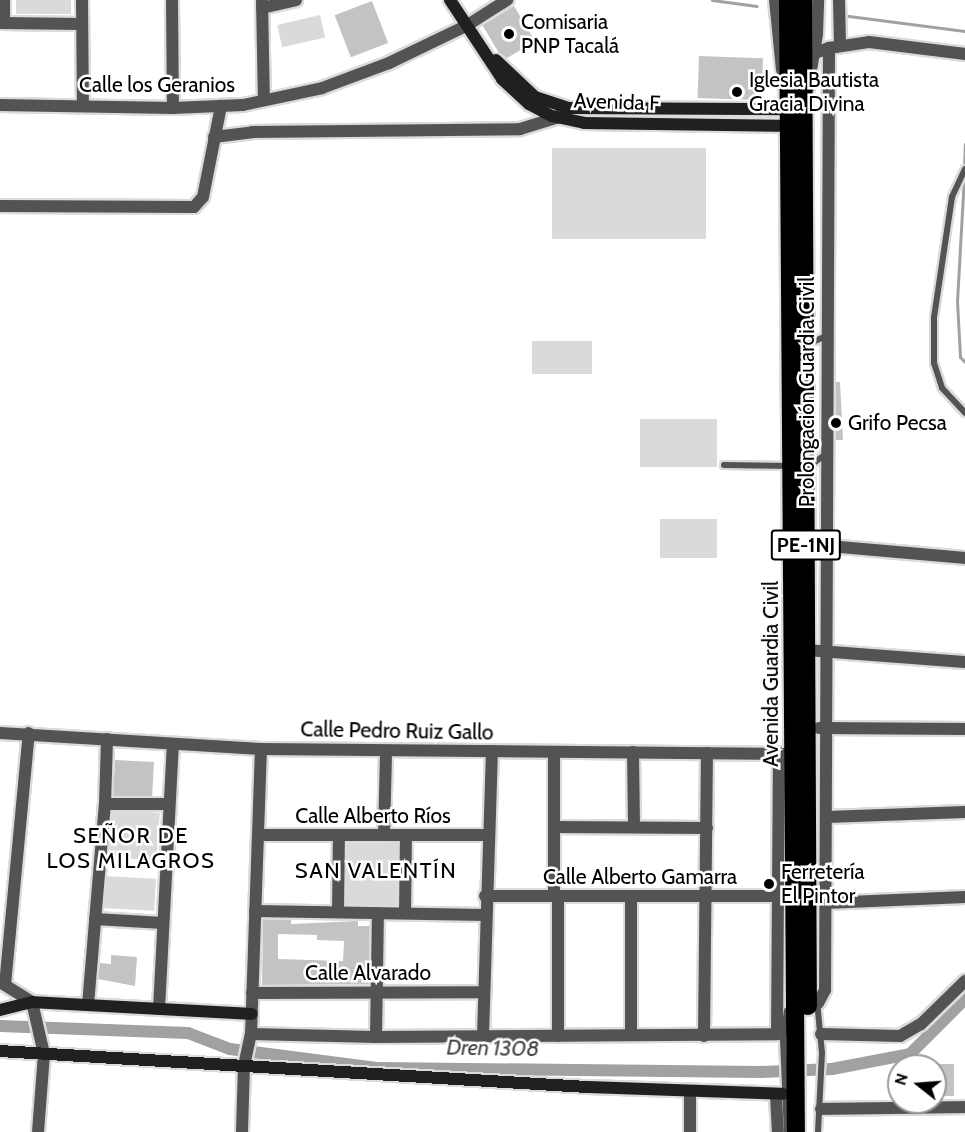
<!DOCTYPE html>
<meta charset="utf-8">
<style>
body{margin:0}
#map{position:relative;width:965px;height:1132px;overflow:hidden;background:#fff;font-family:Cabin,sans-serif}
div>[style]{position:absolute}
[style*='--x']{left:calc(var(--x)*1px);top:calc(var(--y)*1px);width:calc(var(--w)*1px);rotate:calc(var(--a)*1deg)}
.green>*{inset:0;background:#dadada;transform-origin:0 0}
.stream>*{height:3px;margin:-1.5px;padding:0 1.5px;transform-origin:1.5px;border-radius:1.5px;background:#a1a1a1}
.canal>*{height:12px;margin:-6px;padding:0 6px;transform-origin:6px;border-radius:6px;background:#a1a1a1}
.building>*{inset:0;background:#c3c3c3;transform-origin:0 0}
.roads{filter:drop-shadow(2px 0 #dbdbdb) drop-shadow(-2px 0 #dbdbdb) drop-shadow(0 2px #dbdbdb) drop-shadow(0 -2px #dbdbdb)}
.lane>*{height:6px;margin:-3px;padding:0 3px;transform-origin:3px;border-radius:3px;background:#535353}
.street>*{height:12px;margin:-6px;padding:0 6px;transform-origin:6px;border-radius:6px;background:#535353}
.secondary>*{height:12px;margin:-6px;padding:0 6px;transform-origin:6px;border-radius:6px;background:#202020}
.highway>*{height:18px;margin:-9px;padding:0 9px;transform-origin:9px;border-radius:9px;background:#000}
.dots>*{width:16px;height:16px;translate:-50% -50%;box-sizing:border-box;border:3px solid #fff;border-radius:50%}
span{translate:-50% -50%;white-space:nowrap;text-align:center;line-height:1.15;-webkit-text-stroke:5px #fff;paint-order:stroke}
.shield-label span{padding:2px 4px;background:#fff;border:2px solid;border-radius:4px;-webkit-text-stroke-width:0}
.shield-label{font-size:20px;color:#000;font-weight:700}
.poi-label{font-size:21px;color:#000}
.left{translate:0 -50%;text-align:left}
.street-label{font-size:21px;color:#000}
.neighbourhood-label{font-size:22px;color:#000;letter-spacing:1.5px}
.water-label{font-size:22px;color:#424242;font-style:italic}
.north{position:absolute;left:887px;top:1054px;width:60px;height:60px;box-sizing:border-box;background:#fff;border:2px solid #999;border-radius:50%;rotate:287deg;font-size:16px;font-weight:700;line-height:24px;text-align:center;color:#000}
.north::after{content:'';display:block;margin:auto;width:21px;height:27px;background:#000;clip-path:polygon(50% 0,100% 100%,50% 72%,0 100%)}
</style>
<div id="map">
<div class="green">
<i style="left:16px;top:0;width:55px;height:14px"></i>
<i style="left:320px;top:15px;width:23px;height:44px;rotate:77deg"></i>
<i style="left:552px;top:148px;width:154px;height:91px"></i>
<i style="left:532px;top:341px;width:60px;height:33px"></i>
<i style="left:717px;top:419px;width:48px;height:77px;rotate:90deg"></i>
<i style="left:660px;top:519px;width:57px;height:39px"></i>
<i style="left:108px;top:809px;width:52px;height:48px;rotate:4deg"></i>
<i style="left:343px;top:839px;width:58px;height:69px;rotate:3deg"></i>
<i style="left:103px;top:876px;width:53px;height:32px;rotate:3deg"></i>
</div>
<div class="stream">
<i style="--x:712;--y:0;--w:45;--a:7.6"></i>
<i style="--x:841;--y:15;--w:125;--a:7.4"></i>
<i style="--x:964;--y:169;--w:25;--a:-88"></i>
<i style="--x:964;--y:176;--w:125;--a:93.2"></i>
<i style="--x:957;--y:301;--w:56;--a:86.9"></i>
<i style="--x:960;--y:357;--w:7;--a:45"></i>
</div>
<div class="canal">
<i style="--x:0;--y:1026;--w:188;--a:2.1"></i>
<i style="--x:188;--y:1033;--w:45;--a:20.9"></i>
<i style="--x:230;--y:1049;--w:148;--a:7.4"></i>
<i style="--x:377;--y:1068;--w:383;--a:0.6"></i>
<i style="--x:760;--y:1072;--w:72;--a:-2.4"></i>
<i style="--x:832;--y:1069;--w:79;--a:-10.9"></i>
<i style="--x:910;--y:1054;--w:78;--a:-45"></i>
</div>
<div class="building">
<i style="left:372px;top:1px;width:45px;height:40px;rotate:69deg"></i>
<i style="left:514px;top:6px;width:41px;height:37px;rotate:59deg"></i>
<i style="left:699px;top:56px;width:64px;height:42px;rotate:2deg"></i>
<i style="clip-path:polygon(836px 382px,840px 382px,843px 440px,836px 440px)"></i>
<i style="left:115px;top:760px;width:39px;height:36px;rotate:3deg"></i>
<i style="clip-path:polygon(evenodd,263px 919px,291px 920px,291px 924px,358px 921px,358px 926px,370px 926px,369px 984px,262px 985px,263px 919px,278px 934px,317px 935px,317px 940px,344px 941px,343px 961px,278px 959px,278px 934px)"></i>
<i style="clip-path:polygon(111px 955px,137px 957px,135px 986px,98px 979px,100px 963px,111px 964px)"></i>
<i style="left:935px;top:1064px;width:19px;height:32px"></i>
</div>
<div class="roads">
<div class="lane">
<i style="--x:965;--y:169;--w:31;--a:115"></i>
<i style="--x:952;--y:197;--w:122;--a:98.5"></i>
<i style="--x:934;--y:318;--w:45;--a:90"></i>
<i style="--x:934;--y:363;--w:26;--a:72"></i>
<i style="--x:942;--y:388;--w:34;--a:47"></i>
<i style="--x:808;--y:344;--w:20;--a:-24"></i>
<i style="--x:724;--y:465;--w:67;--a:0.9"></i>
<i style="--x:808;--y:467;--w:22;--a:-36"></i>
<i style="--x:817;--y:1001;--w:52;--a:84.5"></i>
<i style="--x:822;--y:1053;--w:79;--a:92.9"></i>
<i style="--x:787;--y:1132;--w:93;--a:-92.5"></i>
<i style="--x:783;--y:1039;--w:29;--a:-82"></i>
</div>
<div class="street">
<i style="--x:4;--y:0;--w:23;--a:90"></i>
<i style="--x:82;--y:0;--w:105;--a:89.5"></i>
<i style="--x:172;--y:0;--w:108;--a:89.5"></i>
<i style="--x:262;--y:0;--w:100;--a:88.9"></i>
<i style="--x:775;--y:0;--w:70;--a:84.3"></i>
<i style="--x:839;--y:0;--w:44;--a:88.7"></i>
<i style="--x:262;--y:8;--w:35;--a:-13"></i>
<i style="--x:0;--y:23;--w:82;--a:0.7"></i>
<i style="--x:829;--y:48;--w:40;--a:-8.5"></i>
<i style="--x:869;--y:42;--w:97;--a:7.1"></i>
<i style="--x:815;--y:53;--w:15;--a:-20"></i>
<i style="--x:829;--y:48;--w:942;--a:90.24"></i>
<i style="--x:825;--y:990;--w:15;--a:118"></i>
<i style="--x:808;--y:88;--w:55;--a:-80.5"></i>
<i style="--x:817;--y:34;--w:34;--a:-88"></i>
<i style="--x:0;--y:105;--w:173;--a:1"></i>
<i style="--x:173;--y:108;--w:70;--a:-2.5"></i>
<i style="--x:243;--y:105;--w:81;--a:-12.1"></i>
<i style="--x:322;--y:88;--w:72;--a:-20.5"></i>
<i style="--x:389;--y:63;--w:85;--a:-25.7"></i>
<i style="--x:466;--y:26;--w:49;--a:-32.4"></i>
<i style="--x:214;--y:137;--w:38;--a:-7"></i>
<i style="--x:252;--y:132;--w:268;--a:-0.6"></i>
<i style="--x:520;--y:129;--w:39;--a:-17"></i>
<i style="--x:557;--y:118;--w:5;--a:-53"></i>
<i style="--x:0;--y:206;--w:194;--a:0.3"></i>
<i style="--x:194;--y:207;--w:13;--a:-48"></i>
<i style="--x:203;--y:197;--w:93;--a:-78.8"></i>
<i style="--x:806;--y:544;--w:160;--a:5"></i>
<i style="--x:806;--y:650;--w:159;--a:4.3"></i>
<i style="--x:819;--y:728;--w:146;--a:0.4"></i>
<i style="--x:0;--y:733;--w:261;--a:3.5"></i>
<i style="--x:261;--y:749;--w:526;--a:0.54"></i>
<i style="--x:633;--y:752;--w:75;--a:89.2"></i>
<i style="--x:105;--y:804;--w:64;--a:0"></i>
<i style="--x:827;--y:817;--w:138;--a:-2.1"></i>
<i style="--x:554;--y:827;--w:153;--a:0.4"></i>
<i style="--x:258;--y:835;--w:230;--a:0"></i>
<i style="--x:384;--y:835;--w:84;--a:-88.6"></i>
<i style="--x:485;--y:896;--w:299;--a:0"></i>
<i style="--x:554;--y:896;--w:144;--a:-90"></i>
<i style="--x:558;--y:897;--w:139;--a:90"></i>
<i style="--x:826;--y:903;--w:139;--a:-2.5"></i>
<i style="--x:255;--y:911;--w:230;--a:1"></i>
<i style="--x:338;--y:912;--w:77;--a:-89.3"></i>
<i style="--x:405;--y:913;--w:78;--a:-89.3"></i>
<i style="--x:95;--y:919;--w:68;--a:3.4"></i>
<i style="--x:0;--y:982;--w:38;--a:32"></i>
<i style="--x:32;--y:1002;--w:53;--a:77"></i>
<i style="--x:44;--y:1054;--w:78;--a:94.4"></i>
<i style="--x:5;--y:985;--w:253;--a:-84.6"></i>
<i style="--x:252;--y:993;--w:231;--a:-0.2"></i>
<i style="--x:88;--y:1005;--w:202;--a:-85.2"></i>
<i style="--x:105;--y:804;--w:65;--a:-88.2"></i>
<i style="--x:159;--y:1009;--w:265;--a:-87"></i>
<i style="--x:251;--y:1034;--w:125;--a:1.4"></i>
<i style="--x:376;--y:1037;--w:401;--a:-0.4"></i>
<i style="--x:777;--y:1034;--w:281;--a:-89.6"></i>
<i style="--x:821;--y:1034;--w:79;--a:1.5"></i>
<i style="--x:900;--y:1036;--w:24;--a:-30"></i>
<i style="--x:921;--y:1024;--w:62;--a:-44.3"></i>
<i style="--x:631;--y:1035;--w:138;--a:-90"></i>
<i style="--x:483;--y:1036;--w:285;--a:-88.2"></i>
<i style="--x:704;--y:1036;--w:283;--a:-89.4"></i>
<i style="--x:376;--y:1037;--w:124;--a:-89.1"></i>
<i style="--x:690;--y:1092;--w:40;--a:90"></i>
<i style="--x:776;--y:1096;--w:36;--a:87"></i>
<i style="--x:821;--y:1109;--w:144;--a:-0.8"></i>
<i style="--x:242;--y:1132;--w:66;--a:-88.3"></i>
<i style="--x:244;--y:1066;--w:33;--a:-78"></i>
<i style="--x:251;--y:1034;--w:285;--a:-88"></i>
</div>
<div class="secondary">
<i style="--x:450;--y:0;--w:95;--a:56.6"></i>
<i style="--x:502;--y:79;--w:37;--a:43"></i>
<i style="--x:529;--y:104;--w:26;--a:28"></i>
<i style="--x:552;--y:116;--w:33;--a:12"></i>
<i style="--x:584;--y:123;--w:211;--a:0.8"></i>
<i style="--x:496;--y:60;--w:54;--a:43.5"></i>
<i style="--x:535;--y:97;--w:36;--a:18"></i>
<i style="--x:569;--y:108;--w:225;--a:0.3"></i>
<i style="--x:0;--y:1010;--w:33;--a:-14"></i>
<i style="--x:32;--y:1002;--w:220;--a:3.1"></i>
<i style="--x:0;--y:1051;--w:588;--a:3.51"></i>
<i style="--x:587;--y:1087;--w:196;--a:2"></i>
</div>
<div class="highway">
<i style="--x:788;--y:0;--w:1132;--a:89.6"></i>
<i style="--x:803;--y:0;--w:1006;--a:89.72"></i>
</div>
</div>
<div class="dots">
<i style="left:509px;top:34px;background:#000"></i>
<i style="left:737px;top:92px;background:#000"></i>
<i style="left:836px;top:423px;background:#000"></i>
<i style="left:769px;top:884px;background:#000"></i>
</div>
<div class="shield-label">
<span style="left:806px;top:545px">PE-1NJ</span>
</div>
<div class="poi-label">
<span class="left" style="left:521px;top:34px">Comisaria<br>PNP Tacalá</span>
<span class="left" style="left:749px;top:92px">Iglesia Bautista<br>Gracia Divina</span>
<span class="left" style="left:848px;top:423px">Grifo Pecsa</span>
<span class="left" style="left:781px;top:884px">Ferretería<br>El Pintor</span>
</div>
<div class="street-label">
<span style="left:157px;top:85px">Calle los Geranios</span>
<span style="left:617px;top:102px;rotate:2deg">Avenida F</span>
<span style="left:807px;top:392px;rotate:-90deg">Prolongación Guardia Civil</span>
<span style="left:771px;top:674px;rotate:-90deg">Avenida Guardia Civil</span>
<span style="left:397px;top:731px;rotate:1deg">Calle Pedro Ruiz Gallo</span>
<span style="left:373px;top:816px">Calle Alberto Ríos</span>
<span style="left:640px;top:877px">Calle Alberto Gamarra</span>
<span style="left:368px;top:973px">Calle Alvarado</span>
</div>
<div class="neighbourhood-label">
<span style="left:131px;top:848px">SEÑOR DE<br>LOS MILAGROS</span>
<span style="left:376px;top:871px">SAN VALENTÍN</span>
</div>
<div class="water-label">
<span style="left:493px;top:1048px;rotate:1deg">Dren 1308</span>
</div>
<div class="north">N</div>
</div>
